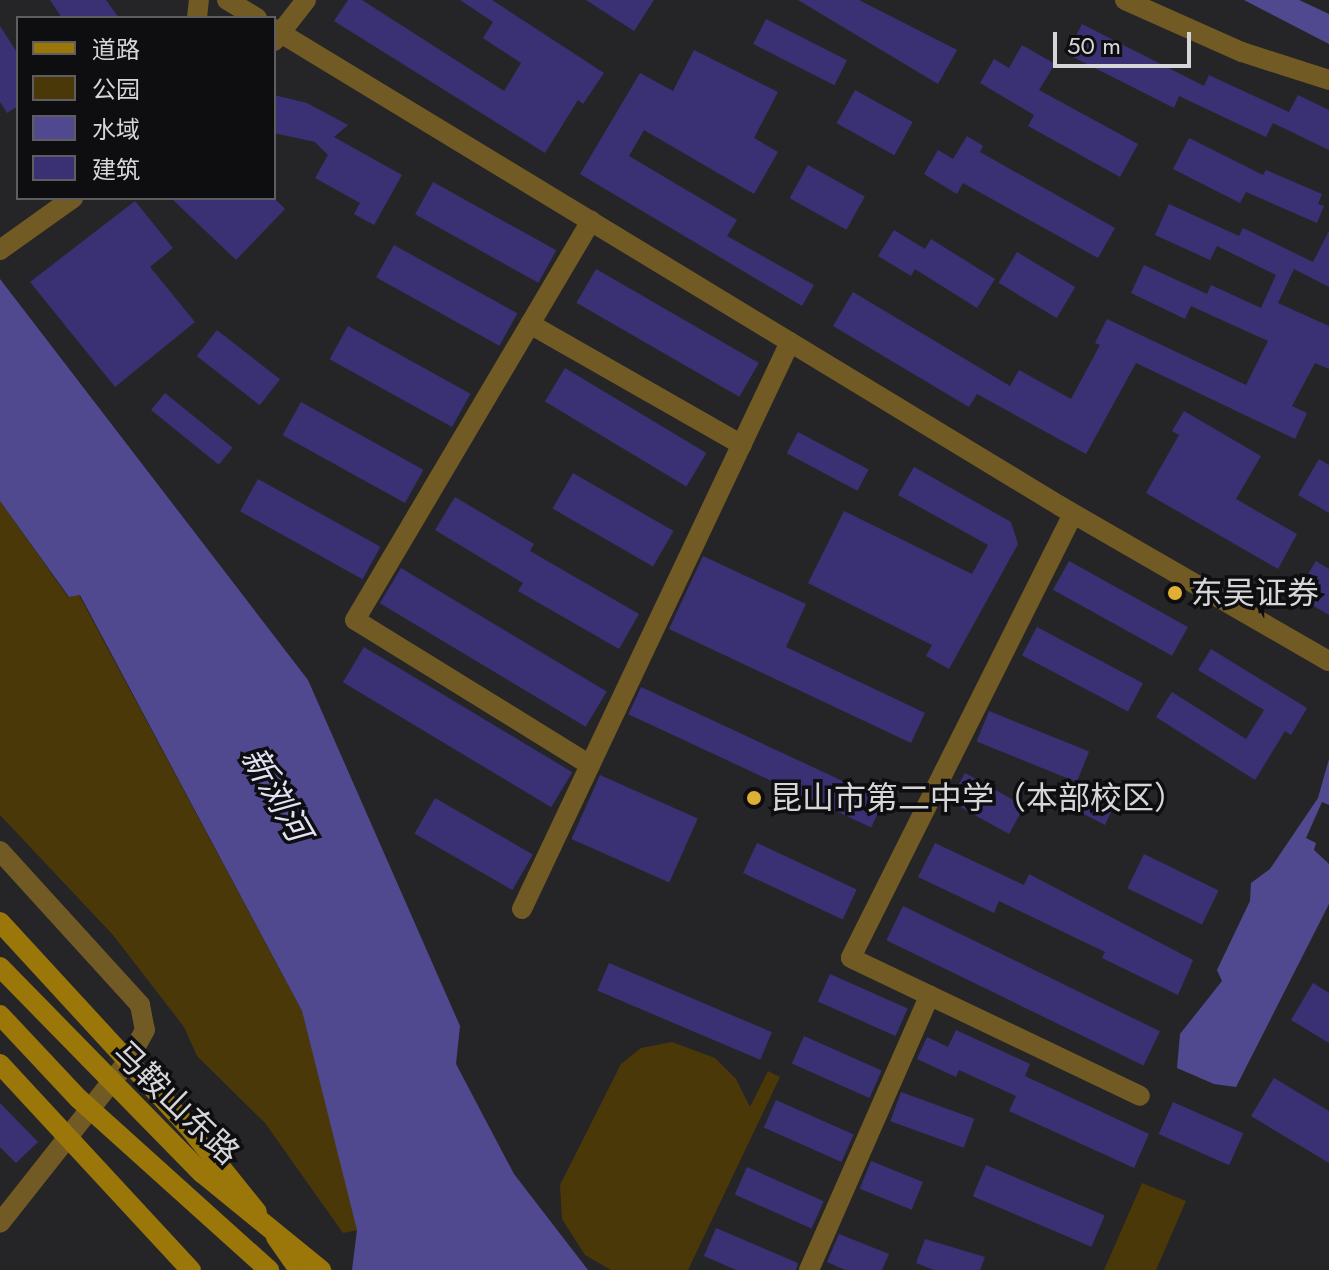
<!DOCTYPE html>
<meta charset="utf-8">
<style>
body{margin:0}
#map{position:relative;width:1329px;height:1270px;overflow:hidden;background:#252528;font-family:Jost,"Noto Sans SC",sans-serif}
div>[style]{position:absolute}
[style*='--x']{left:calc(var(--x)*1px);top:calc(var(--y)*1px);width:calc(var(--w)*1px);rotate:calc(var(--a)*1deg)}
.green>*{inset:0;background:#4a3808}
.water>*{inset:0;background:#514990}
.building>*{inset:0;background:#3a3074;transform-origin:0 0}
.minor>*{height:20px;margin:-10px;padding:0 10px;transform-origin:10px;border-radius:10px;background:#715a23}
.tertiary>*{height:20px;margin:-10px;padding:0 10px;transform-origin:10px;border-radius:10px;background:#715a23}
.secondary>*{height:20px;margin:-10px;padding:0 10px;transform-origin:10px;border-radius:10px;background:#9b770a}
.secondary-bridge>*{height:20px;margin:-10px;padding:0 10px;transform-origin:10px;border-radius:10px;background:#9b770a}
.dots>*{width:22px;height:22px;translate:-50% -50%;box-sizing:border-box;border:4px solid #0e0e10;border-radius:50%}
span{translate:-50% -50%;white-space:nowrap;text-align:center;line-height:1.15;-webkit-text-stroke:7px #0e0e10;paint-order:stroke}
.poi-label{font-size:32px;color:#d6d6d9}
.left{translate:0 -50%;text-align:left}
.street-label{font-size:32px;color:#d6d6d9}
.water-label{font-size:34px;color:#e2e2f7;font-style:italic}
.legend{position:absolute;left:16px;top:16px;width:260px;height:184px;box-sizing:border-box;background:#0e0e10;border:2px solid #5e5e60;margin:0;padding:10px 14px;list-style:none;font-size:24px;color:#d6d6d9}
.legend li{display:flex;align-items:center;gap:16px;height:40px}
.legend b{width:40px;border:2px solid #5e5e60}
.scale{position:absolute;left:1053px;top:32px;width:138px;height:36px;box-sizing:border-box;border:4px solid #d6d6d9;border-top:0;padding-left:10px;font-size:24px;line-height:28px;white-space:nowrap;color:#d6d6d9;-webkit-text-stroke:6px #0e0e10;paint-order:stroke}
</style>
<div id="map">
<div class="green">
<i style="clip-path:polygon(0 501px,68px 597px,79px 595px,302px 1011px,358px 1230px,343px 1233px,265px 1123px,197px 1056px,184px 1027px,113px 935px,0 815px)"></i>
<i style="clip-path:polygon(672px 1042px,715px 1058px,736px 1079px,750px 1107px,768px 1071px,780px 1077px,688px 1270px,611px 1270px,585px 1255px,562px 1219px,560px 1185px,621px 1064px,641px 1048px)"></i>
<i style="clip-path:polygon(1142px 1183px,1186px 1201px,1156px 1270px,1104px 1270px)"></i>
</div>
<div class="water">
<i style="clip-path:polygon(1244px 0,1299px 0,1329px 14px,1329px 44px)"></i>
<i style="clip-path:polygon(0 279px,308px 680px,460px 1026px,456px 1064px,514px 1174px,588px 1270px,352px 1270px,357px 1230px,302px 1011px,80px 595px,69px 597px,0 501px)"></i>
<i style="clip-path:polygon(1329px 759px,1329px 805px,1322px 802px,1306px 838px,1316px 843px,1314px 850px,1329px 864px,1329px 904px,1236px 1087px,1214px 1084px,1177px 1068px,1180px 1034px,1222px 981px,1217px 970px,1250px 901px,1251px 883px,1270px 869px,1318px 798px)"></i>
</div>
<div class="building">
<i style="clip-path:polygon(50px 0,106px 0,119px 18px,62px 18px)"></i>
<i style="clip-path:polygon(348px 0,362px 0,504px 91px,521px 63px,483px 38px,493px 22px,460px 0,492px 0,604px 73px,583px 104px,578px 100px,545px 153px,334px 21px)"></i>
<i style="clip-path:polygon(586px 0,654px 0,634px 31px)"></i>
<i style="clip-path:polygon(798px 0,859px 0,957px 50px,938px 84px)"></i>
<i style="left:766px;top:19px;width:91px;height:28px;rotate:27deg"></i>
<i style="clip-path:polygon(1082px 24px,1204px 86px,1209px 75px,1289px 112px,1298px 95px,1329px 110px,1329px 150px,1273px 123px,1266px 137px,1179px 96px,1174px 108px,1067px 54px)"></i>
<i style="clip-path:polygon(0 26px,18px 54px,18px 106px,7px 113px,0 102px)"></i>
<i style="clip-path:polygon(1022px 45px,1055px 64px,1039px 90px,1138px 144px,1120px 177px,1028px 126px,1034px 115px,980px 83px,994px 59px,1009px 68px)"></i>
<i style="clip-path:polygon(694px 50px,778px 92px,754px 138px,778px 152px,754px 194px,644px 130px,629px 156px,737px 220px,727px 236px,814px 285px,802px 306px,580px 174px,640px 73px,673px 91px)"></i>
<i style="left:855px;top:90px;width:66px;height:38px;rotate:29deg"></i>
<i style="clip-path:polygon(274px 95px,307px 103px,348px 125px,334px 137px,402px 175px,374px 225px,354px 214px,360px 203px,315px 178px,328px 155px,315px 142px,274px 133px)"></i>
<i style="clip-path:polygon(967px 136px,983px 146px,980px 152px,1115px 228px,1098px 258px,963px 183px,957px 194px,924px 174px,938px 150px,953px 159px)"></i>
<i style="clip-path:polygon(1189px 138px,1263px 175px,1266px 170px,1322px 194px,1318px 204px,1324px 206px,1317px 223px,1246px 192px,1240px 203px,1173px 169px)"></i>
<i style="left:808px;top:165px;width:65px;height:38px;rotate:29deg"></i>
<i style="left:433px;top:182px;width:141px;height:37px;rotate:29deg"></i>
<i style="clip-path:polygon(171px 198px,274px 198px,285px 209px,236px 260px)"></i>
<i style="clip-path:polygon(135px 201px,173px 248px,150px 267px,195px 322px,115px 387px,30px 282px)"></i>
<i style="clip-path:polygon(1169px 204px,1239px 236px,1243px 228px,1313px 262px,1329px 231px,1329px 287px,1294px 269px,1278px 303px,1329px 326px,1329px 369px,1315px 363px,1292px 406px,1307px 413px,1295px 439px,1136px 363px,1086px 454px,977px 394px,969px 407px,833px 326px,853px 292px,1010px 386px,1019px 370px,1071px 399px,1100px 345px,1095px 343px,1107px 319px,1246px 385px,1268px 341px,1191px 306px,1185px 319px,1131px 293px,1144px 265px,1207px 294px,1211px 285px,1261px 308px,1276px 275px,1217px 246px,1210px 260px,1155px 235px)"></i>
<i style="clip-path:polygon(894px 230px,925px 249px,931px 239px,995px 279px,977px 308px,915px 269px,911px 276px,878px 256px)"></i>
<i style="left:394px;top:245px;width:141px;height:37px;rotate:29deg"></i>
<i style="left:1017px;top:252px;width:68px;height:36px;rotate:31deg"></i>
<i style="left:596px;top:269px;width:188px;height:39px;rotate:30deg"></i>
<i style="left:348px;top:326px;width:140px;height:38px;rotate:29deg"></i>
<i style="left:217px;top:330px;width:80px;height:33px;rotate:38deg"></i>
<i style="left:565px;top:368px;width:165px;height:39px;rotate:31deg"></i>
<i style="left:165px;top:393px;width:87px;height:22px;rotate:39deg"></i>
<i style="left:301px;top:402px;width:140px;height:38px;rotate:29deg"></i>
<i style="clip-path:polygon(1184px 411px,1261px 456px,1236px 499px,1297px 534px,1278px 569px,1146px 493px,1179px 435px,1172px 431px)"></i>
<i style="left:798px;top:432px;width:80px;height:24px;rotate:28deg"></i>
<i style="clip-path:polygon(1319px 459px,1329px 465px,1329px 513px,1298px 495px)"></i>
<i style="clip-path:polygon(914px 467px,1011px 522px,1018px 544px,949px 669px,926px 656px,932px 645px,808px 583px,844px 511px,972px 574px,988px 545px,898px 495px)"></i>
<i style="left:573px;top:473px;width:116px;height:41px;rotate:30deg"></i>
<i style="left:258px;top:479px;width:140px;height:37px;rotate:29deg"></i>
<i style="clip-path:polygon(455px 497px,534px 544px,530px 551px,639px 614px,619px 649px,518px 591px,523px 583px,435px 530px)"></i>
<i style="clip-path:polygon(703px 556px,806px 604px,786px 647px,925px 713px,911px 743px,669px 629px)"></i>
<i style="left:1069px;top:561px;width:136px;height:33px;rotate:29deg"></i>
<i style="clip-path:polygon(1316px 561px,1329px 569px,1329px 615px,1295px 595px)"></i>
<i style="left:401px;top:568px;width:240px;height:41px;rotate:31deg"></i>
<i style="left:1037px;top:627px;width:120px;height:32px;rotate:28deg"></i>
<i style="left:364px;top:647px;width:243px;height:41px;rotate:31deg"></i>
<i style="clip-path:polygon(1211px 649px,1307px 708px,1291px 735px,1285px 731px,1255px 780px,1156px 717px,1172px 692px,1246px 739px,1264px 710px,1198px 670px)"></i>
<i style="left:641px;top:687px;width:268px;height:30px;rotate:25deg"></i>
<i style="left:989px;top:711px;width:108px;height:33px;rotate:22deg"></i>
<i style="left:965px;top:773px;width:68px;height:32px;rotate:29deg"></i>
<i style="left:600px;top:775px;width:107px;height:70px;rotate:24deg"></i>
<i style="clip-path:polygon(1080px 791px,1112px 810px,1105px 825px,1072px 808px)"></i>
<i style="left:435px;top:798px;width:113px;height:41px;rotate:30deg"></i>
<i style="left:757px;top:843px;width:110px;height:33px;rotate:25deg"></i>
<i style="clip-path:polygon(935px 843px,1024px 885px,1029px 874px,1193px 960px,1178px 995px,1102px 958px,1105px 952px,999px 901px,994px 913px,918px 877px)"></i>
<i style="left:1144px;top:854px;width:83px;height:38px;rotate:26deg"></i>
<i style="left:903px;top:906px;width:286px;height:38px;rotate:26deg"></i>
<i style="left:609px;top:963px;width:177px;height:30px;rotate:23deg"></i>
<i style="left:830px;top:974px;width:85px;height:30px;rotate:24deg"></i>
<i style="clip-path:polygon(1313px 983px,1329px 993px,1329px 1043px,1291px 1020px)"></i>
<i style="clip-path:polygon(956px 1030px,1030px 1064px,1025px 1076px,1149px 1134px,1134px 1168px,1009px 1111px,1016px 1096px,959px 1070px,956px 1077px,917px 1059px,927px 1037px,948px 1047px)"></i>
<i style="left:804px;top:1036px;width:85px;height:30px;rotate:24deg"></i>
<i style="clip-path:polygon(1274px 1078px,1329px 1111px,1329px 1163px,1251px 1116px)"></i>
<i style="left:901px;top:1092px;width:78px;height:31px;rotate:20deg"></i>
<i style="left:776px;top:1100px;width:85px;height:30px;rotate:24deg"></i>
<i style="left:1173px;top:1102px;width:77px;height:35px;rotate:24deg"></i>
<i style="clip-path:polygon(0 1103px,38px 1142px,16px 1163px,0 1147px)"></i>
<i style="left:871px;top:1161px;width:56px;height:30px;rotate:22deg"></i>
<i style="left:986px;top:1165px;width:129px;height:34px;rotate:23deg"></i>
<i style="left:747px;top:1167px;width:84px;height:30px;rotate:24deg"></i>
<i style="clip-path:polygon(716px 1228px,798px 1263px,796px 1270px,736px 1270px,704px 1256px)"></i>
<i style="clip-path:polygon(839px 1234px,889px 1254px,882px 1270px,845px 1270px,827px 1262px)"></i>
<i style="clip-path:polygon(925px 1239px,985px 1257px,980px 1270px,934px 1270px,916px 1263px)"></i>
</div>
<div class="minor">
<i style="--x:530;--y:324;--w:244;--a:29.7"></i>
<i style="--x:1073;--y:514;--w:496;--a:116.6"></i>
<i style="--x:851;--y:958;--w:320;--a:25.5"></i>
<i style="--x:590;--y:765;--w:276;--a:-148.3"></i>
<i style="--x:355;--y:620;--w:464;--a:-59.4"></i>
<i style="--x:522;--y:909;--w:627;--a:-64.7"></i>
<i style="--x:809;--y:1270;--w:300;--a:-66.3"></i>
</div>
<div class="tertiary">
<i style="--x:227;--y:0;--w:35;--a:31"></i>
<i style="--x:1125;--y:0;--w:128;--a:24"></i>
<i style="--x:1242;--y:52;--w:91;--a:17.8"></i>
<i style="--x:197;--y:18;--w:18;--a:-84"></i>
<i style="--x:274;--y:29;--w:919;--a:31.25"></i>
<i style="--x:1060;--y:506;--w:310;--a:30"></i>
<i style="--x:274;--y:41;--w:52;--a:-52"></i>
<i style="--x:0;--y:250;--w:90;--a:-35.5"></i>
<i style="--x:0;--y:851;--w:208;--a:47.7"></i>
<i style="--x:140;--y:1005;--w:25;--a:79"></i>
<i style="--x:145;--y:1030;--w:35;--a:119"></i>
<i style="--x:128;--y:1061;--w:206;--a:128.3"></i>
</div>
<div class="secondary">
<i style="--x:0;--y:922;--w:282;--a:47.4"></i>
<i style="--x:191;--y:1130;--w:105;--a:51.2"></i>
<i style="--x:0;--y:1064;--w:281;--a:47.2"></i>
<i style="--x:276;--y:1237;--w:40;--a:55.1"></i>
</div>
<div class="secondary-bridge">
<i style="--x:0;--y:967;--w:289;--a:45.6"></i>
<i style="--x:202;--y:1173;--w:154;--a:39.2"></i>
<i style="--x:0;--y:1015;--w:115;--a:46.8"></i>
<i style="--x:79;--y:1099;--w:256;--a:42"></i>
</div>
<div class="dots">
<i style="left:1175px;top:593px;background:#dfb034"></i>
<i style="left:754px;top:798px;background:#dfb034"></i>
</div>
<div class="poi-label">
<span class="left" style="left:1191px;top:593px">东吴证券</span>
<span class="left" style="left:770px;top:798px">昆山市第二中学（本部校区）</span>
</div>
<div class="street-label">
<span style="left:176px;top:1103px;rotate:44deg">马鞍山东路</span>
</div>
<div class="water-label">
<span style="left:276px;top:794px;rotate:60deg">新浏河</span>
</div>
<ul class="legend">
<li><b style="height:10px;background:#9b770a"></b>道路</li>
<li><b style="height:22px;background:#4a3808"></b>公园</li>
<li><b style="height:22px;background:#514990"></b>水域</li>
<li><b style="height:22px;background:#3a3074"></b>建筑</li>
</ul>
<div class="scale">50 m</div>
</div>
